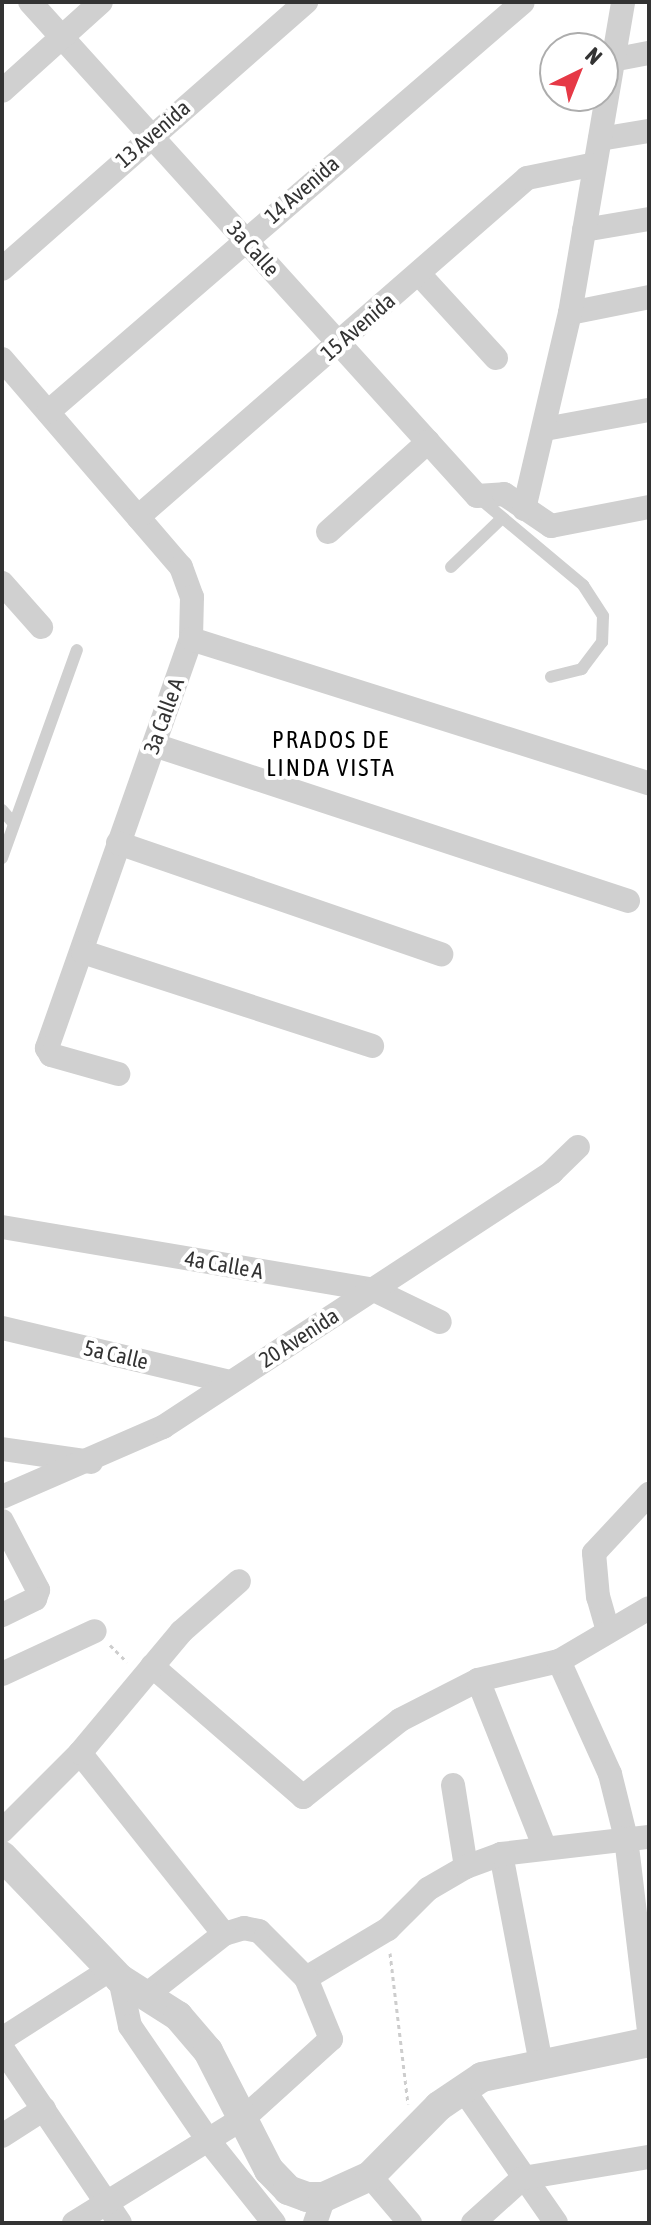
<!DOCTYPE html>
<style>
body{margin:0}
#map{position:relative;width:651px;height:2225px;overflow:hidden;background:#fff;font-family:"Asap Condensed",sans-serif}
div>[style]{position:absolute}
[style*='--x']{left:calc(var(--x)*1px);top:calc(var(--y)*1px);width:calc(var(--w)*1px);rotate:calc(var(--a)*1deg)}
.path>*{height:3px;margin-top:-1.5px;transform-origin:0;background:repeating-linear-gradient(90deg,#cdcdcd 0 4px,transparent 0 8px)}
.service>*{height:12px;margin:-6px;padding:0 6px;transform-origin:6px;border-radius:6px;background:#d0d0d0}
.minor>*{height:24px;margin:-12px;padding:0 12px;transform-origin:12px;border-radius:12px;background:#d0d0d0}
.tertiary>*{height:30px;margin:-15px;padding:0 15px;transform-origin:15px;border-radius:15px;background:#d0d0d0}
span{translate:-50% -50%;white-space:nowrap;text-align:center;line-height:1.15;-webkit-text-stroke:8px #fff;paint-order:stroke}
.street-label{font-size:22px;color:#333}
.neighbourhood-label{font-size:24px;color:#000;letter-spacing:2px}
.frame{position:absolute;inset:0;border:4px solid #333;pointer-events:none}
.north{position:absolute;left:539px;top:32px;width:80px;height:80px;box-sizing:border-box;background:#fff;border:2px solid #adadad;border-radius:50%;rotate:43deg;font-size:22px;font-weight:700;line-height:32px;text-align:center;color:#333}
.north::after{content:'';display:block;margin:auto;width:28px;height:36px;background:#e63946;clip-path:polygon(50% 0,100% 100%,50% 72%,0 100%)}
</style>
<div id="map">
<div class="path">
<i style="--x:110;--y:1645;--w:24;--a:45"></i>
<i style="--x:390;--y:1953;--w:152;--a:83.2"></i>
</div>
<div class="service">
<i style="--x:479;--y:498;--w:136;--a:39.9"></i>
<i style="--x:583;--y:585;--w:37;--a:57"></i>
<i style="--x:603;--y:616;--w:26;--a:92"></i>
<i style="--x:602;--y:642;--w:34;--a:127"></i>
<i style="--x:582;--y:669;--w:32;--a:166"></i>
<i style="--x:451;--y:567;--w:69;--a:-43.8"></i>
<i style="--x:2;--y:810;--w:18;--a:49"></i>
<i style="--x:2;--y:858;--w:221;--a:-70.2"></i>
</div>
<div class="minor">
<i style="--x:30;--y:2;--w:666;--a:47.86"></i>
<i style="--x:477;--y:496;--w:27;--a:-4"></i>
<i style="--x:504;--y:494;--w:57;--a:34.2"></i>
<i style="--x:551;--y:526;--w:100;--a:-11"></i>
<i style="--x:612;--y:60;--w:38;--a:-11"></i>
<i style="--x:2;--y:91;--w:133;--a:-42"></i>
<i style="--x:600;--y:139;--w:50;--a:-9.3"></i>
<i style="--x:584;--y:230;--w:66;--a:-9.6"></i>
<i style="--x:2;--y:269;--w:405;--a:-41.3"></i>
<i style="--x:419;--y:274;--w:114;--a:47.5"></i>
<i style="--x:570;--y:313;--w:81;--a:-11.4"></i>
<i style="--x:2;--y:359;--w:274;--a:49.3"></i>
<i style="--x:181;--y:567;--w:32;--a:70"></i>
<i style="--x:192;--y:597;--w:42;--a:91.4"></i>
<i style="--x:191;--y:639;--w:434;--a:109.4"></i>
<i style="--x:47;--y:1048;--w:8;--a:60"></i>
<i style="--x:51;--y:1055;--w:70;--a:15.8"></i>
<i style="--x:48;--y:412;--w:627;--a:-40.8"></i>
<i style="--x:545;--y:429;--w:106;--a:-10.4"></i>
<i style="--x:524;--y:509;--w:201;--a:-76.8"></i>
<i style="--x:570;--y:313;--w:315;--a:-80.3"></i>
<i style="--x:138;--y:517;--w:516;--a:-41.07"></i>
<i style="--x:527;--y:178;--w:65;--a:-11.5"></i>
<i style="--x:328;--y:532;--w:135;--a:-42"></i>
<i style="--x:2;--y:583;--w:59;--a:48.4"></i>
<i style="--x:191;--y:639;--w:480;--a:17.5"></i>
<i style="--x:154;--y:745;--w:499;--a:18.2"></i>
<i style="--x:118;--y:843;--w:342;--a:19"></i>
<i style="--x:83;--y:952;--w:304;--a:18"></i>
<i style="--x:2;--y:1227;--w:377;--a:9.6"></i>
<i style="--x:374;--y:1290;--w:73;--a:25.9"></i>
<i style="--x:2;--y:1328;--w:234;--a:13.3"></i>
<i style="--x:2;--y:1449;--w:90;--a:8.3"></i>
<i style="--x:2;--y:1497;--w:176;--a:-23.5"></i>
<i style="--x:163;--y:1427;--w:465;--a:-33.2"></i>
<i style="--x:552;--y:1172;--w:36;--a:-44"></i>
<i style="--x:2;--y:1521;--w:78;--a:62.4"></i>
<i style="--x:38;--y:1590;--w:9;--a:108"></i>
<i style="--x:35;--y:1599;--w:37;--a:154"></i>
<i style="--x:608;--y:1631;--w:35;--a:-106"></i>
<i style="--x:598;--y:1597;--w:44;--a:-95.2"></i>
<i style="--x:594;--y:1553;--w:81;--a:-47"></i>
<i style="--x:559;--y:1661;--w:124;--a:65.7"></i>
<i style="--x:610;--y:1774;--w:66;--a:76"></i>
<i style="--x:626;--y:1838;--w:193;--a:83.2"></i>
<i style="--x:152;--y:1666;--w:200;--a:40.9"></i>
<i style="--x:303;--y:1797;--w:124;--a:-38.4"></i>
<i style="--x:400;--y:1720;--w:88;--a:-27.1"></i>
<i style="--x:478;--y:1680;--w:83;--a:-13.2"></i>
<i style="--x:559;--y:1661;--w:104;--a:-30.5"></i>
<i style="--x:2;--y:1674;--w:102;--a:-24.8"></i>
<i style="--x:478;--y:1680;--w:181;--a:68.3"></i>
<i style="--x:80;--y:1753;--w:231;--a:51.5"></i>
<i style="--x:453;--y:1785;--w:83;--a:81"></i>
<i style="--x:2;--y:1831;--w:110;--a:-45"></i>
<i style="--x:80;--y:1753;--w:158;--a:-50.1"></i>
<i style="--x:181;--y:1632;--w:77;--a:-41.3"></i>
<i style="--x:501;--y:1854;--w:214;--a:79.2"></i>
<i style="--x:306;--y:1978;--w:96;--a:-30.9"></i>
<i style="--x:388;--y:1929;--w:57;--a:-45"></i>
<i style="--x:428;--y:1889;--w:44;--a:-30.1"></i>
<i style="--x:466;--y:1867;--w:37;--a:-20"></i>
<i style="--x:501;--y:1854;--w:149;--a:-6.6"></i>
<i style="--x:120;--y:1979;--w:48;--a:78"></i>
<i style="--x:130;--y:2026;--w:138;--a:55.6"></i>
<i style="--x:208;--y:2140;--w:106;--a:51.5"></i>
<i style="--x:2;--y:2039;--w:130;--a:-32.7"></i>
<i style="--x:2;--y:2048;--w:211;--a:56"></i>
<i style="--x:463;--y:2089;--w:163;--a:55.2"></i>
<i style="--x:2;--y:2136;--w:50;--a:-32.7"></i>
<i style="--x:370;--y:2176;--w:62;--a:49.6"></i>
<i style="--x:74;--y:2223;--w:201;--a:-31.8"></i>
<i style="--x:245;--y:2117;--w:116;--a:-42.2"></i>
<i style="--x:331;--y:2039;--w:66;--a:-112.3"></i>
<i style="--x:306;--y:1978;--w:66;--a:-135"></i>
<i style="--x:259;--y:1931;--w:15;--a:-169"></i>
<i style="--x:244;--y:1928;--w:21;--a:163"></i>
<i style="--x:224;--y:1934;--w:100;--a:141.9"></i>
<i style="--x:315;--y:2223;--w:28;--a:-71"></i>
<i style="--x:473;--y:2223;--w:67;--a:-42"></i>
<i style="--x:523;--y:2178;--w:128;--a:-9.5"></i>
</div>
<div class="tertiary">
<i style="--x:2;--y:1856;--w:170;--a:46.2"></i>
<i style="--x:120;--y:1979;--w:69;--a:32.5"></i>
<i style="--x:178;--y:2016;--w:46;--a:49.4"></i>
<i style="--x:208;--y:2051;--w:134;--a:62.9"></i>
<i style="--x:269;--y:2170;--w:28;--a:46"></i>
<i style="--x:288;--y:2190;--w:20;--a:20"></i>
<i style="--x:307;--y:2197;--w:17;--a:0"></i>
<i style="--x:324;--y:2197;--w:51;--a:-24.5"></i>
<i style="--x:370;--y:2176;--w:98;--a:-45.4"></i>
<i style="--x:439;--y:2106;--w:52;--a:-34"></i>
<i style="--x:482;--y:2077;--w:171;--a:-11.8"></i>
</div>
<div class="street-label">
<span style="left:153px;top:134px;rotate:-41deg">13 Avenida</span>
<span style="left:302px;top:190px;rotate:-41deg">14 Avenida</span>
<span style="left:253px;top:249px;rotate:48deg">3a Calle</span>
<span style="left:358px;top:327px;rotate:-41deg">15 Avenida</span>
<span style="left:164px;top:716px;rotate:-70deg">3a Calle A</span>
<span style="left:224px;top:1265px;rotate:10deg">4a Calle A</span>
<span style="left:299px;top:1338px;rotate:-33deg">20 Avenida</span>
<span style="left:116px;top:1355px;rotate:13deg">5a Calle</span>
</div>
<div class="neighbourhood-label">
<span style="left:331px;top:754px">PRADOS DE<br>LINDA VISTA</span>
</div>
<div class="frame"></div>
<div class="north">N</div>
</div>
